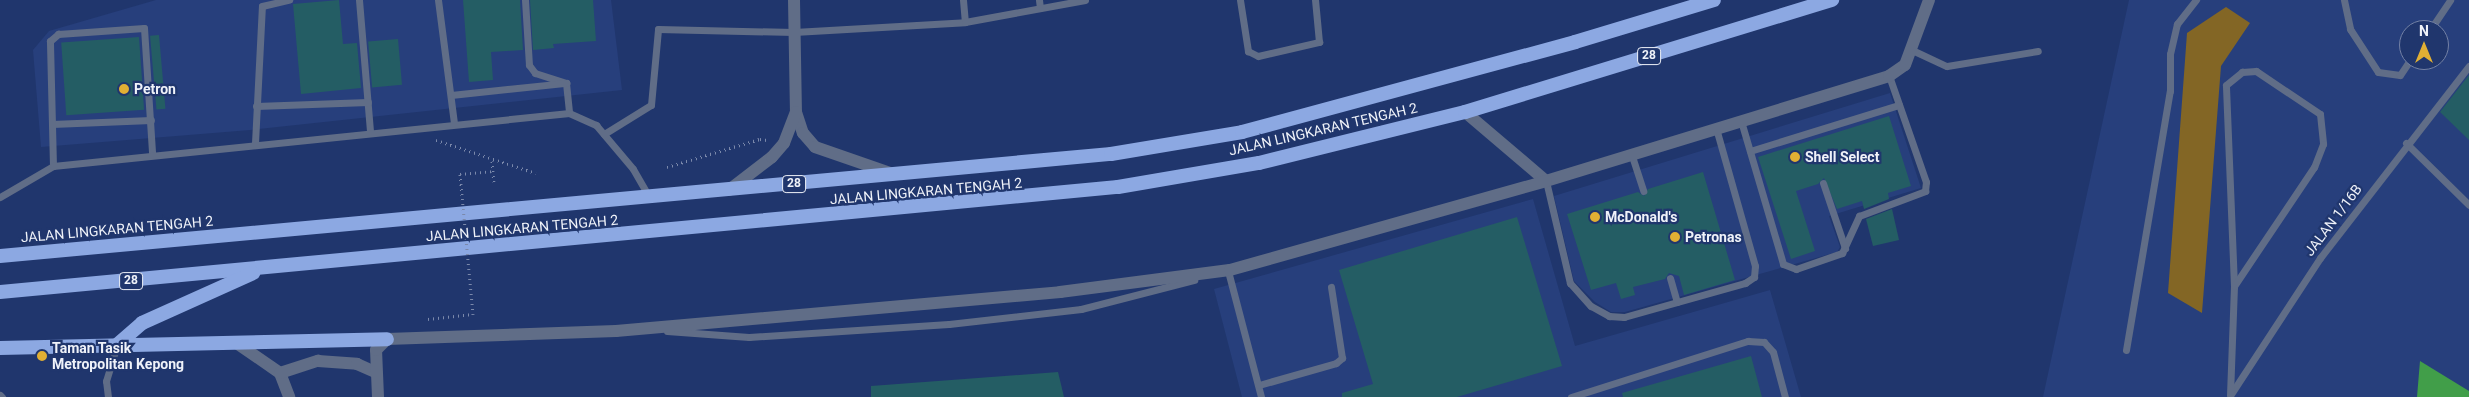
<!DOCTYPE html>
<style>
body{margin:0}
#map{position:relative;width:2469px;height:397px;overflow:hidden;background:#20366d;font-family:Roboto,sans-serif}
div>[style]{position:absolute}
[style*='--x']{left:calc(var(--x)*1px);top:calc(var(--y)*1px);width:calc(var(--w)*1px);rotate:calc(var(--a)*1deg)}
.built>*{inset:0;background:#273f7c}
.forest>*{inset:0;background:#836625}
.water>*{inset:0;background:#419e49}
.building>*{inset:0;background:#245d64;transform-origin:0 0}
.path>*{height:3px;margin-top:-1.5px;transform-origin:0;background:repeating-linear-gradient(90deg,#7b89ab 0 1px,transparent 0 5px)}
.service>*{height:7px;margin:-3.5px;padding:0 3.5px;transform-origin:3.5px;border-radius:3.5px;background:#606d87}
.tertiary>*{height:12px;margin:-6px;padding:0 6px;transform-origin:6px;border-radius:6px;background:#606d87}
.trunk>*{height:14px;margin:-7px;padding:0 7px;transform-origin:7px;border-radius:7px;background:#8ca8e2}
.path-bridge>*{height:3px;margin-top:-1.5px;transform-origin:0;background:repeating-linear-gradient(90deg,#7b89ab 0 1px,transparent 0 5px)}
.dots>*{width:14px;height:14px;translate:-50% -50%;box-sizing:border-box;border:2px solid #20366d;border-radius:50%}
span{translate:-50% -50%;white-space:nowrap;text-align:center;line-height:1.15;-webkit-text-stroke:4.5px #20366d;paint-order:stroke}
.shield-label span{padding:1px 4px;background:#20366d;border:1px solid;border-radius:4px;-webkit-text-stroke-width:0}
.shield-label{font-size:12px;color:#eff2f9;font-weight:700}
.poi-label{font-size:14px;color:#eff2f9;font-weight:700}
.left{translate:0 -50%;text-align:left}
.street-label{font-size:14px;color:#eff2f9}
.north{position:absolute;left:2399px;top:20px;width:50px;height:50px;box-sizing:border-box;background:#20366d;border:1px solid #7381a5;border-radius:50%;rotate:0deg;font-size:14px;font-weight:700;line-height:20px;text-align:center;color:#eff2f9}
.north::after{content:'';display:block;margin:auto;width:18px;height:22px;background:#e1af34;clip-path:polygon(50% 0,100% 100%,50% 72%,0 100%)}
</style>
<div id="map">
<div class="built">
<i style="clip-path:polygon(156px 0,611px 0,622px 90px,250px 130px,41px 147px,33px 50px,49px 31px)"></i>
<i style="clip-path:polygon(evenodd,2129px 0,2469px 0,2469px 397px,2043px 397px,2129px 0,2409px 30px,2439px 30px,2439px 60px,2409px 60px,2409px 30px)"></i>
<i style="clip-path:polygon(1890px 93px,1921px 188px,1829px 216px,1840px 247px,1837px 252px,1625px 312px,1611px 312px,1595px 302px,1574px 281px,1554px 196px)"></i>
<i style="clip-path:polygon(1533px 199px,1575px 346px,1770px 290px,1801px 397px,1242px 397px,1214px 289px)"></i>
</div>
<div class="forest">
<i style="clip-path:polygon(2226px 7px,2250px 23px,2221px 66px,2202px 313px,2168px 293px,2187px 33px)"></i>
</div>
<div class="water">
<i style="clip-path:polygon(2420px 361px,2469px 391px,2469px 397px,2417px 397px)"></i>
</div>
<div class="building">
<i style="clip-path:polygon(339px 0,343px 44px,357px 43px,361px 88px,301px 94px,293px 4px)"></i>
<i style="clip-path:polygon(463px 0,520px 0,523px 50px,491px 52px,493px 80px,469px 82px)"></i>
<i style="clip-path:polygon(530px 0,593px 0,596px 41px,553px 44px,554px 48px,533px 50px)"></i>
<i style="left:159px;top:35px;width:74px;height:9px;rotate:85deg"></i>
<i style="left:139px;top:37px;width:73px;height:78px;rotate:86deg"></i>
<i style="left:398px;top:39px;width:46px;height:30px;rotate:85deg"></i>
<i style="clip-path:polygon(2469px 75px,2469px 140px,2440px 112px)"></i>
<i style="clip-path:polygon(1889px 116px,1911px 186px,1888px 193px,1889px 199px,1864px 209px,1862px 201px,1837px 209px,1824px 178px,1818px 184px,1796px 191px,1815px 251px,1791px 259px,1758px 157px)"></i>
<i style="clip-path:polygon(1703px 172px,1735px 280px,1684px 295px,1679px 276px,1669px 273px,1665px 279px,1633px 287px,1635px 295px,1621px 299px,1616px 283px,1591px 290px,1567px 214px,1638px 192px,1644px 196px,1648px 189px)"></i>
<i style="clip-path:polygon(1892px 209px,1899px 240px,1873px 246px,1866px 219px)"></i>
<i style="clip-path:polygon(1517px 217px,1562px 366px,1457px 397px,1342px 397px,1342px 393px,1373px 384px,1339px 270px)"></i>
<i style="clip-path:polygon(1751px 356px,1762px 397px,1623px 397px,1622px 393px)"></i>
<i style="clip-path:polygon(1058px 372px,1064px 397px,871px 397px,871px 386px)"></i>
</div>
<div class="path">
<i style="--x:436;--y:140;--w:105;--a:18.3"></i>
<i style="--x:492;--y:161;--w:21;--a:85"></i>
<i style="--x:667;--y:167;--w:97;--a:-16.8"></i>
<i style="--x:760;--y:139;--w:7;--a:8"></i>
<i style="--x:460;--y:174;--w:33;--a:-5"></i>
<i style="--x:428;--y:319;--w:45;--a:-6.3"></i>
</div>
<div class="service">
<i style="--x:359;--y:0;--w:132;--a:85.2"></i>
<i style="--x:438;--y:0;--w:125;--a:82.6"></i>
<i style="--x:525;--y:0;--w:65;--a:86.5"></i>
<i style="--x:529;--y:65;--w:10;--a:53"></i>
<i style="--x:535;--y:73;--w:33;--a:18"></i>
<i style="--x:566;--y:83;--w:30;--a:84"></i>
<i style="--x:963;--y:0;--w:22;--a:85"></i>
<i style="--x:1039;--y:0;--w:8;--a:83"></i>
<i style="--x:1240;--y:0;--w:52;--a:81.1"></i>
<i style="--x:1248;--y:51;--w:11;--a:27"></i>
<i style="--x:1258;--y:56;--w:63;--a:-12.9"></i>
<i style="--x:1319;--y:42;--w:42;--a:-95.4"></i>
<i style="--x:2344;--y:0;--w:30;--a:78"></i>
<i style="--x:2350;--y:29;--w:51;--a:56.9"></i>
<i style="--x:2378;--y:72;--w:22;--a:8"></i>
<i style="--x:2400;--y:75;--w:18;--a:-56"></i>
<i style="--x:2430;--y:30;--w:36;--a:-56"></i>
<i style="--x:1912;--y:50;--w:38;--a:25"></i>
<i style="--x:1947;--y:66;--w:92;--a:-9.4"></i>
<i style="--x:451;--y:95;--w:116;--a:-6"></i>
<i style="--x:256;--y:106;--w:112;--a:-2"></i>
<i style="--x:1741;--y:121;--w:149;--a:73.6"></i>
<i style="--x:1783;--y:264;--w:14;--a:21"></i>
<i style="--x:1796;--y:269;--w:49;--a:-19.2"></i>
<i style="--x:1842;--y:253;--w:41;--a:-65.3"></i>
<i style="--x:1859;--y:216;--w:71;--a:-20.7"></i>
<i style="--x:1925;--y:191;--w:9;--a:-84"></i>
<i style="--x:1926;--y:182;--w:112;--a:-109.2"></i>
<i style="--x:52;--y:124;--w:99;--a:-2.3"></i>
<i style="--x:604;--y:134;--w:55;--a:-31.7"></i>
<i style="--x:651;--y:105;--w:76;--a:-84.7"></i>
<i style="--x:658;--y:29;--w:136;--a:1.3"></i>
<i style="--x:794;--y:32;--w:171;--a:-3.3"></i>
<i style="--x:965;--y:22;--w:122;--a:-10.4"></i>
<i style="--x:255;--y:143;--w:137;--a:-87.1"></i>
<i style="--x:262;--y:6;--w:28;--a:-13"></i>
<i style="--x:2406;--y:143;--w:88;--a:44.5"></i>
<i style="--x:1750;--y:151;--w:156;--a:-17.2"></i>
<i style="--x:1631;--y:153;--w:40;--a:72"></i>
<i style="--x:53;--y:166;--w:125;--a:-91.4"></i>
<i style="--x:50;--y:41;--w:11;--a:-41"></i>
<i style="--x:58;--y:34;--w:86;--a:-4"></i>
<i style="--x:144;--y:28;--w:125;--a:86.3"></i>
<i style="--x:1546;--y:181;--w:105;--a:76.8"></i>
<i style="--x:1570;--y:283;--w:31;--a:48"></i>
<i style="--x:1591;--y:306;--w:21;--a:29"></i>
<i style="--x:1609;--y:316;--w:15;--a:4"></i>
<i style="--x:1624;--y:317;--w:126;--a:-15.7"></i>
<i style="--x:1745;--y:283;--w:11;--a:-34"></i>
<i style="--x:1754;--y:277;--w:11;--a:-85"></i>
<i style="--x:1755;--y:266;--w:143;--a:-105.8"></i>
<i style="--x:1823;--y:183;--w:69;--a:71.3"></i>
<i style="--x:0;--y:197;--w:61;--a:-30.3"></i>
<i style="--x:53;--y:166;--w:519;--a:-5.86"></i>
<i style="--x:569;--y:113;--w:30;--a:24"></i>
<i style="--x:596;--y:125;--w:57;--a:49.9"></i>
<i style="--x:633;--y:169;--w:32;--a:60"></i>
<i style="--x:1228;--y:271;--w:130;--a:75.3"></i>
<i style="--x:1670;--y:278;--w:25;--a:74"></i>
<i style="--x:667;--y:331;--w:82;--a:4.2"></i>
<i style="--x:749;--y:337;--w:200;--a:-3.7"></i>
<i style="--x:949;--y:324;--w:133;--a:-6.5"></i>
<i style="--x:1081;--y:309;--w:117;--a:-14.4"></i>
<i style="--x:2126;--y:350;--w:263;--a:-80.4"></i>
<i style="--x:2170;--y:91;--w:37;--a:-90"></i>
<i style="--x:2170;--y:54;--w:31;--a:-77"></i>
<i style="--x:2177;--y:24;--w:31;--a:-52"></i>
<i style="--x:1259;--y:385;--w:80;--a:-15.9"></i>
<i style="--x:1336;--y:363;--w:8;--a:-40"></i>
<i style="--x:1342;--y:358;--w:72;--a:-98.8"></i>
<i style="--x:2231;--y:394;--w:163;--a:-56.8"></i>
<i style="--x:2320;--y:258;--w:243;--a:-52.2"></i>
<i style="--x:0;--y:395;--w:3;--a:45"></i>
<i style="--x:2230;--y:395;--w:109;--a:-87.9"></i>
<i style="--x:2234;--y:286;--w:201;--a:-92.3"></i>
<i style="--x:2226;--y:85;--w:21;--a:-39"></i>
<i style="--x:2242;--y:72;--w:14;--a:-4"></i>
<i style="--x:2256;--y:71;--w:77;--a:33.9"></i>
<i style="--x:2320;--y:114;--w:30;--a:84"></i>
<i style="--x:2323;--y:144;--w:25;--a:111"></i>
<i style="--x:2314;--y:167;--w:143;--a:123.9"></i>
<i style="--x:108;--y:397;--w:16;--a:-97"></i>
<i style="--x:106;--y:381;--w:39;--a:-73"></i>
<i style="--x:1571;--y:397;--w:186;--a:-17.6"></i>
<i style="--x:1748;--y:341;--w:16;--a:4"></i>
<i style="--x:1764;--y:342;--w:13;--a:48"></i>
<i style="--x:1773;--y:352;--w:47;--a:75.1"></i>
</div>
<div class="tertiary">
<i style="--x:794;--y:0;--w:112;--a:89"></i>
<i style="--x:796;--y:112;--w:22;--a:72"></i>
<i style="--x:803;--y:133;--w:18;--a:49"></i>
<i style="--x:815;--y:147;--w:83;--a:19.1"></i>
<i style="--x:1465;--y:112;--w:106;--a:40.4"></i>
<i style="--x:1546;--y:181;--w:359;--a:-17"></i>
<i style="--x:1889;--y:76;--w:19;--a:-35"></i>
<i style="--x:1905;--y:65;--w:69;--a:-69.7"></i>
<i style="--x:729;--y:190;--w:54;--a:-37.5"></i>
<i style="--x:772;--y:157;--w:18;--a:-49"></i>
<i style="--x:784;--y:143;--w:33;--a:-69"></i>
<i style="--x:238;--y:344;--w:51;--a:34.6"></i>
<i style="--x:280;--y:373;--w:26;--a:69"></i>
<i style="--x:280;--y:373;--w:40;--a:-18"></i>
<i style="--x:318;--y:361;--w:39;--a:4"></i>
<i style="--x:357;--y:364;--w:20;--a:24"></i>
<i style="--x:378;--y:397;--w:47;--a:-92.4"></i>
<i style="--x:376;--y:350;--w:16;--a:-45"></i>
<i style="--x:387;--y:339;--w:229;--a:-2"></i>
<i style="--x:616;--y:331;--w:446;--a:-5"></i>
<i style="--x:1060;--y:292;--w:171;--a:-7.4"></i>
<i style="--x:1230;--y:270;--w:328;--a:-15.7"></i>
</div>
<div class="trunk">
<i style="--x:0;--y:256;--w:1116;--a:-5.25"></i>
<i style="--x:1111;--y:154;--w:133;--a:-9.5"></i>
<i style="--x:1242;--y:132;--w:345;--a:-15.1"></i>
<i style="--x:1575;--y:42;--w:145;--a:-16.8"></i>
<i style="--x:0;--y:292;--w:1123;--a:-5.37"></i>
<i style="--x:1118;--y:187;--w:143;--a:-9.7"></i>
<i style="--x:1259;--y:163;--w:212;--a:-13.9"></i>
<i style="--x:1465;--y:112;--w:384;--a:-17"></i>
<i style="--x:118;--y:344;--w:32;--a:-41"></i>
<i style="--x:142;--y:323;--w:122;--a:-24.2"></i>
<i style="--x:0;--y:348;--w:387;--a:-1.3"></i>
</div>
<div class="path-bridge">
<i style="--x:460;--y:174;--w:141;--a:84.7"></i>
</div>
<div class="dots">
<i style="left:124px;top:89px;background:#e1af34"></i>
<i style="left:1795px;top:157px;background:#e1af34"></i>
<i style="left:1595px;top:217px;background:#e1af34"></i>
<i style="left:1675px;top:237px;background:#e1af34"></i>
<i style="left:42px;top:356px;background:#e1af34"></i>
</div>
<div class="shield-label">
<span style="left:1649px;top:56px">28</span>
<span style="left:794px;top:184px">28</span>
<span style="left:131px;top:281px">28</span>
</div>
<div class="poi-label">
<span class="left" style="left:134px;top:89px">Petron</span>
<span class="left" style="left:1805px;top:157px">Shell Select</span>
<span class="left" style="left:1605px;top:217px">McDonald's</span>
<span class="left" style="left:1685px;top:237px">Petronas</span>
<span class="left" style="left:52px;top:356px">Taman Tasik<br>Metropolitan Kepong</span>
</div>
<div class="street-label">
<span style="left:1323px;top:129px;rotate:-13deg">JALAN LINGKARAN TENGAH 2</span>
<span style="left:926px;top:191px;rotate:-5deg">JALAN LINGKARAN TENGAH 2</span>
<span style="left:2333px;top:220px;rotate:-53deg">JALAN 1/16B</span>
<span style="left:522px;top:228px;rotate:-5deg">JALAN LINGKARAN TENGAH 2</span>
<span style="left:117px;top:229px;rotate:-5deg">JALAN LINGKARAN TENGAH 2</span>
</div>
<div class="north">N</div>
</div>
